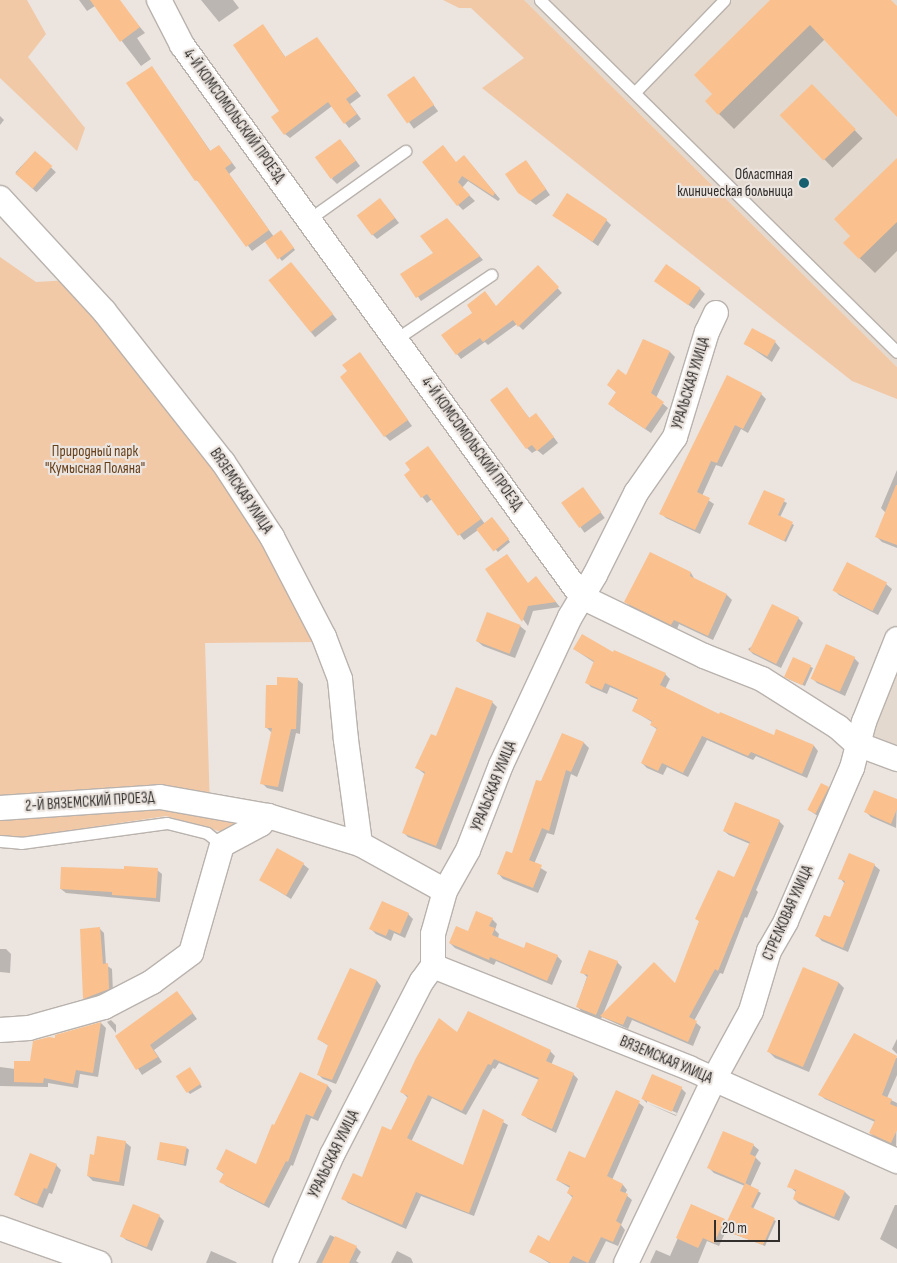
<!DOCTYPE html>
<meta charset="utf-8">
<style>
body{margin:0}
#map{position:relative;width:897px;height:1263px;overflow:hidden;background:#ebe4df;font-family:"Sofia Sans Condensed",sans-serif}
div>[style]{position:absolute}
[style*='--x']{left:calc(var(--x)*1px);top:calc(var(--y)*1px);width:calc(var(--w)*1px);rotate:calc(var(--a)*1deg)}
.built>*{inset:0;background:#e4d9ce}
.green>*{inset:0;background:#f2c9a6}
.shadow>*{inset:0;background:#0003;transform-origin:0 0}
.building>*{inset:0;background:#fac18e;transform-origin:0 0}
.roads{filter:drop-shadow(1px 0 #b9b2ad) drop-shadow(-1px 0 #b9b2ad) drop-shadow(0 1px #b9b2ad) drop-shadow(0 -1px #b9b2ad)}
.service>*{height:11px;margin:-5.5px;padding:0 5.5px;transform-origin:5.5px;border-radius:5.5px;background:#fff}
.minor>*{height:24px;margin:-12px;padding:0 12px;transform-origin:12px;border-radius:12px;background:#fff}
.dots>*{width:14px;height:14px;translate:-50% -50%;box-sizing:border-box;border:2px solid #ebe4df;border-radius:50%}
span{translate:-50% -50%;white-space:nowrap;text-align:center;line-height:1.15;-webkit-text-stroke:4.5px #ebe4df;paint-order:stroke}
.street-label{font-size:15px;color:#312e2c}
.poi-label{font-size:15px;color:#312e2c}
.right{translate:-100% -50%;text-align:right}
.park-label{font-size:15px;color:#653f1a}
.scale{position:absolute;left:714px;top:1220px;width:66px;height:22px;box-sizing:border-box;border:2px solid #312e2c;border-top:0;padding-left:6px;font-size:15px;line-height:18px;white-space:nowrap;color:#312e2c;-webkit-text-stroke:4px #ebe4df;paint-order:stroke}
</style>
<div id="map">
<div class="built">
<i style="clip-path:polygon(524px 0,897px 0,897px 367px)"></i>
<i style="clip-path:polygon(897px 656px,897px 750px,866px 732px)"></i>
</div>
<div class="green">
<i style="clip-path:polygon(0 0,27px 0,46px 34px,28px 57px,85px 128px,77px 151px,0 78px)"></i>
<i style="clip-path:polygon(443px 0,524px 0,897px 367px,897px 399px,852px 381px,482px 88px,524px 58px,471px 8px,459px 8px)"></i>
<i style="clip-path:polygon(0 257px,36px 282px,70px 280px,221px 464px,320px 642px,205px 643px,210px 810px,252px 820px,222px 832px,166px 816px,19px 838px,0 836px)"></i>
</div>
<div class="shadow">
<i style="clip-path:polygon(79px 0,112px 0,134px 20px,145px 33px,137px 38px,151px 59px,141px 66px,95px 6px,87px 11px)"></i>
<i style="clip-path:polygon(201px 0,233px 0,239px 8px,219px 22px)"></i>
<i style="clip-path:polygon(772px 0,890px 0,897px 7px,897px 116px,825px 39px,734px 129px,706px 101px,714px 94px)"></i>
<i style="clip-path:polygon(263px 26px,286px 58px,321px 44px,361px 96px,350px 104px,361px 119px,349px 128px,332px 106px,290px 138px,285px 134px)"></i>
<i style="clip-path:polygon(152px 67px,211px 152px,224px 152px,236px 168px,229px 174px,274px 237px,283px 234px,295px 250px,282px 261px,266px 241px,252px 251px,202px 184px,196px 180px)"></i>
<i style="left:414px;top:78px;width:41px;height:30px;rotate:54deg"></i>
<i style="left:812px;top:86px;width:73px;height:42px;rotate:46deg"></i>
<i style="clip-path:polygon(0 116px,4px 120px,0 125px)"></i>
<i style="clip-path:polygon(345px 146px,360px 166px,337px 184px,332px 179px)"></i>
<i style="left:35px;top:152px;width:29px;height:28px;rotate:44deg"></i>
<i style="clip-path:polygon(897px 159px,897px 251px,875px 273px,844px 243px,852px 236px)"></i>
<i style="clip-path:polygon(526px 161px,550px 195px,536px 205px,520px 193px)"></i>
<i style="clip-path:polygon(469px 162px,500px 199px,498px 201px,468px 181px,462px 188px,475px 201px,463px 210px,458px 205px,457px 163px)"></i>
<i style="clip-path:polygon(385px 205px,399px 223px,377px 239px,372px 234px)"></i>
<i style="clip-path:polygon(554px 215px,606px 220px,611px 225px,598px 246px)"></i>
<i style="clip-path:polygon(451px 223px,483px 260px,421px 301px,402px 274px,434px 253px)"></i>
<i style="clip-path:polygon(538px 267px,562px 293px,523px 330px,517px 324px,488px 345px,485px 342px,461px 359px,457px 354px,497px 307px)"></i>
<i style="left:296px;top:269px;width:65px;height:28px;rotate:51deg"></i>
<i style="clip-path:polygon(656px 281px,700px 289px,705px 294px,694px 309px)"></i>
<i style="clip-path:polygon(644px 340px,670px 352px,675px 357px,656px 398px,668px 408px,651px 433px,615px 409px,617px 393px,608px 385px,627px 376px)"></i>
<i style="clip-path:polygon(775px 342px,780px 348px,772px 362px,744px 343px)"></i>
<i style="clip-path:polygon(360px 353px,412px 426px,390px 441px,385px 436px,349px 372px)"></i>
<i style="clip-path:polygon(727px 377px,761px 394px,766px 399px,748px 433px,741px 429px,722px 467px,716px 465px,702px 496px,714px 504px,700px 534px,666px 518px,661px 513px)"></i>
<i style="clip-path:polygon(507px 389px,530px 419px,541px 420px,558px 443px,543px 455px,537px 450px,532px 453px,527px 448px,491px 400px)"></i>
<i style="clip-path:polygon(428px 447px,485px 524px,494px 520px,510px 542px,498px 552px,478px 530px,464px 540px,432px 499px,427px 503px,406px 476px,412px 471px)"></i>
<i style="clip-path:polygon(897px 470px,897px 548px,882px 542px,877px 537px,886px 513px,881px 508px)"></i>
<i style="left:583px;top:488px;width:37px;height:25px;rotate:54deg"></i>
<i style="clip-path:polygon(765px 492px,787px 503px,780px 517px,794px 525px,786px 542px,749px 524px)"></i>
<i style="clip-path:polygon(651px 553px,691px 573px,695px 580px,727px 595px,732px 600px,713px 640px,679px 624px,677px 629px,631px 607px,626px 602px)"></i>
<i style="clip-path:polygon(507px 555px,528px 584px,536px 578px,560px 607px,533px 611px,528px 626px,487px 570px)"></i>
<i style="clip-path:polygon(847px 564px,886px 584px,892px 589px,878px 615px,839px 595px,834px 590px)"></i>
<i style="clip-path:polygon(798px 618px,803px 623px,781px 668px,753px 654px,748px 649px)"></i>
<i style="clip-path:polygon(520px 626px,526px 631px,515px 658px,483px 646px,477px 641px)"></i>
<i style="clip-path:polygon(574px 649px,614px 654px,665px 674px,670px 679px,665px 689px,719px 716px,774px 737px,777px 731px,814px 746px,818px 751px,807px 778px,756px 756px,753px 760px,707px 740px,688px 777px,667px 767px,663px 775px,647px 768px,642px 763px,658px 730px,651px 725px,652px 722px,634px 711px,639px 700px,610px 687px,607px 694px,591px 687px,587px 683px,595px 663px)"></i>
<i style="clip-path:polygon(854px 658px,859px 663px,845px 696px,817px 683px,812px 678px)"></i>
<i style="clip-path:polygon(794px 659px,813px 668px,805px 686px,788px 679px)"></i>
<i style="clip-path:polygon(297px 679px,303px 684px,300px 734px,296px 733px,283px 792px,267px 788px,262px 783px,272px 733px,266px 727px,278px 687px)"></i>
<i style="clip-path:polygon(492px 702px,497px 707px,441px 850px,408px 837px,403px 832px,426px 775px,417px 768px,437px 737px)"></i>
<i style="clip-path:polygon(563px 734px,584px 743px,589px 748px,577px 777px,571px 774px,554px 835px,547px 833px,534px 864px,547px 872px,538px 893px,503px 879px,498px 873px,513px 855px)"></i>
<i style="clip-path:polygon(828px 788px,833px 793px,822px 819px,809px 810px)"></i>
<i style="clip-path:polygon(897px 801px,896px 828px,871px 817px,866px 812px)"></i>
<i style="clip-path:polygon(779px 821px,784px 826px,756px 890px,758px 892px,747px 918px,745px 917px,723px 974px,720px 973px,694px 1021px,701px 1027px,693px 1046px,632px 1020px,628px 1029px,602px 1017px,601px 1019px,582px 1012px,577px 1006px,587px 977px,582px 972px,617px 962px,622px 967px,603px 1014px,675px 985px,700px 922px,697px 919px,735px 879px,750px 844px,729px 835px,724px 831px)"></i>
<i style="clip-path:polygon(303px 864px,309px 869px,291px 899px,261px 880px)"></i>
<i style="clip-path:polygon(874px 865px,880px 870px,848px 952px,822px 941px,817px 936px,831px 919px,845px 884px,840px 878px)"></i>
<i style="clip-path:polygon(62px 868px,157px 870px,162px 874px,160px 902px,66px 893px,61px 889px)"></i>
<i style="clip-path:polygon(408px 914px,413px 919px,405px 938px,394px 933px,391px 941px,376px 934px,370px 928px)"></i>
<i style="clip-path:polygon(492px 919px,497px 924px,495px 930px,499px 934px,498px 938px,525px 949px,557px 956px,562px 961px,552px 985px,496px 961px,494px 965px,455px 948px,450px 943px)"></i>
<i style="clip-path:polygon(100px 929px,104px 933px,106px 965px,112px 969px,113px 993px,88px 1002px,84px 998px)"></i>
<i style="clip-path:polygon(0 949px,6px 949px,11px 954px,10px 973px,0 972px)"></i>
<i style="clip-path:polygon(351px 969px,377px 981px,381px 986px,336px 1084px,323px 1079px,318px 1074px,329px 1046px,318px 1039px)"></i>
<i style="clip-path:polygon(804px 969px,839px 983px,844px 988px,809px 1072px,775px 1058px,770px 1053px)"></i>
<i style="clip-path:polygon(177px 992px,197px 1019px,154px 1050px,162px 1062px,142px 1075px,117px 1036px)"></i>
<i style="clip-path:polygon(111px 1020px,116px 1025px,116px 1033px,107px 1022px)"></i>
<i style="clip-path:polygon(101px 1023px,106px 1028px,98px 1077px,80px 1074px,78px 1088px,48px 1083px,48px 1087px,0 1086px,0 1067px,15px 1069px,31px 1062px,56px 1039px,56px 1036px)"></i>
<i style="clip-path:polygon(458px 1034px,550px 1051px,555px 1056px,551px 1065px,573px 1074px,578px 1079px,556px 1133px,528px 1119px,523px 1115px,539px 1080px,499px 1063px,495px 1069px,493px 1068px,466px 1115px,432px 1098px,411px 1142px,464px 1167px,484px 1111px,508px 1125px,474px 1216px,421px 1196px,406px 1229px,348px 1203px,343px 1198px,363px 1179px,392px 1131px,408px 1098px,402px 1092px)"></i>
<i style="clip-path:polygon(854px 1034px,897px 1058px,897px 1075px,887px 1098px,897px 1103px,896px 1147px,875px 1138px,870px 1133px,875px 1122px,825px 1099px,820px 1095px)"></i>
<i style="clip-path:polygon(897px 1039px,897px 1054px,892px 1049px)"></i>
<i style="clip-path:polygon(192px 1071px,202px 1087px,190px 1094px,188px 1092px)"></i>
<i style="clip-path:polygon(300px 1073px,328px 1086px,332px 1091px,318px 1121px,311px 1118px,293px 1166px,291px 1165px,269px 1208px,226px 1186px,221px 1181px,224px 1174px,217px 1169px,257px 1166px)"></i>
<i style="clip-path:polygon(evenodd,681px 1088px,686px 1093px,676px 1116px,647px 1103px,642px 1098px,681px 1088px,647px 1100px,677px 1113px,676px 1115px,647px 1103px,647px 1100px)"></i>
<i style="clip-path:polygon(616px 1092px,639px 1103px,644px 1107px,612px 1180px,623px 1185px,627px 1190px,625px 1194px,632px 1200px,621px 1225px,625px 1230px,618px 1246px,606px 1241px,595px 1263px,549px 1263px,531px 1252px,550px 1243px,573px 1198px,568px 1193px,570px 1188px,557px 1180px,586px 1160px)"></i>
<i style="clip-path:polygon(125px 1142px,131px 1147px,124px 1186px,93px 1181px,88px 1176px,95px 1156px)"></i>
<i style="clip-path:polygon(753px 1145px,759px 1150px,755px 1157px,761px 1163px,750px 1187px,761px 1193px,753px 1209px,776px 1221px,765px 1246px,726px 1231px,719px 1246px,707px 1241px,698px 1263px,650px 1263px,656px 1250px,670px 1256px,692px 1206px,728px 1223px,745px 1186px,714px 1173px,709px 1168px)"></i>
<i style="clip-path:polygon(187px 1148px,189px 1150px,186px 1166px,159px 1160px)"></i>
<i style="clip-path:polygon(56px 1165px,61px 1170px,52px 1194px,49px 1193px,43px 1208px,21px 1199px,16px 1194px)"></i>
<i style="clip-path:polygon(789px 1186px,845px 1192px,850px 1197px,839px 1221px,799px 1204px,794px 1199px,797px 1193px)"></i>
<i style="clip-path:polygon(895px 1205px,897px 1205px,897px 1249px,880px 1239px)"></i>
<i style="clip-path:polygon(159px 1216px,164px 1221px,152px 1251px,126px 1240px,121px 1235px)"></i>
<i style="clip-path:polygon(330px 1235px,356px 1247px,361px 1252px,356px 1261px,359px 1263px,316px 1263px)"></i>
<i style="clip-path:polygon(211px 1251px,236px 1262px,237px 1263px,206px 1263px)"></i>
<i style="clip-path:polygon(397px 1251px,411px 1258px,413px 1263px,391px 1263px)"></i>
</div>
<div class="building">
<i style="clip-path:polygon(90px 0,120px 0,140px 27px,120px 42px)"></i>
<i style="clip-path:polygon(770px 0,891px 0,897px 6px,897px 117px,810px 25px,718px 115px,705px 101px,712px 94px,694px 75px)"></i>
<i style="clip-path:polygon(263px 24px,285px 57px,317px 37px,357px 91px,346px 99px,357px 114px,344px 124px,328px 102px,284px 135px,271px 117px,279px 111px,233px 45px)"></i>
<i style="clip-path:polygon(152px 66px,210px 151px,219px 145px,232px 163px,225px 168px,269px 230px,246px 247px,197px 180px,195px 181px,126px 83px)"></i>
<i style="left:414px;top:76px;width:35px;height:33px;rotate:55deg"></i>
<i style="left:812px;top:84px;width:63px;height:45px;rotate:46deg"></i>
<i style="left:340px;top:139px;width:27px;height:31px;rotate:54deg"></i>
<i style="clip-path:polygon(443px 145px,456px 162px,464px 155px,495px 193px,493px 196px,462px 176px,458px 182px,470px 195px,457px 206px,422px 162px)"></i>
<i style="left:35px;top:151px;width:23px;height:30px;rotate:41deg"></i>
<i style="clip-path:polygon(897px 158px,897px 222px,859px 259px,843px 243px,850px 236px,834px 219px)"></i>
<i style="clip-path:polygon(526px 160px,546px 189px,530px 201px,518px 193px,505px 174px)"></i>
<i style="left:567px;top:193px;width:48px;height:27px;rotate:33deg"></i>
<i style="left:380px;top:198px;width:25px;height:29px;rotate:53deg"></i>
<i style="clip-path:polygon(447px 218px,480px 256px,416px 298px,400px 274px,433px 253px,420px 236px)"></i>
<i style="left:281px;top:230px;width:22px;height:20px;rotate:54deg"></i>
<i style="left:291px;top:262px;width:67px;height:29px;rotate:51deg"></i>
<i style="left:666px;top:264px;width:42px;height:21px;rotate:35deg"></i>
<i style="clip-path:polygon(538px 265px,559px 287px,518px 327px,513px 320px,483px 342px,480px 338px,456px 355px,441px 335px,472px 313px,467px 305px,485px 291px,496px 306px)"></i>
<i style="left:752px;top:328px;width:27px;height:18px;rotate:28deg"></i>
<i style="clip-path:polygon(643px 339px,670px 351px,651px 393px,664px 402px,645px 429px,608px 404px,616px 392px,607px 385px,618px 369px,626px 375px)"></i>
<i style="clip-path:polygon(360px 352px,408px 420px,384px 437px,340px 377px,347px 371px,342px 365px)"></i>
<i style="clip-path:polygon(727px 375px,762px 393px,743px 429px,735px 425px,717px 463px,711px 461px,697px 492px,710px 498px,695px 530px,659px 514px)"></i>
<i style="clip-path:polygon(507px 387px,529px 418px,536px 413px,554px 437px,537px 451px,532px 445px,526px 449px,490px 400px)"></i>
<i style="clip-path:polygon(428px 446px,481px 519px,458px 536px,427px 494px,421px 498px,404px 475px,410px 470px,405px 463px)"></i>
<i style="clip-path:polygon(896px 485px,897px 485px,897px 545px,875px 537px)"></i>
<i style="left:583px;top:487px;width:31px;height:27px;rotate:54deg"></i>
<i style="clip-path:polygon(764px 490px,785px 499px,778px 515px,793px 522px,784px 541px,748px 524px)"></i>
<i style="left:492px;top:517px;width:28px;height:20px;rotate:52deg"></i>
<i style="clip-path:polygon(650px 552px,691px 572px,690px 576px,727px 594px,708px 636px,674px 620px,671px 625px,624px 602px)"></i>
<i style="clip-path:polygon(507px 554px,528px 583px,536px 576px,556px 602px,528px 606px,522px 622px,485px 569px)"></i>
<i style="left:847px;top:562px;width:45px;height:32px;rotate:27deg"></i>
<i style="left:772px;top:604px;width:30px;height:52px;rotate:26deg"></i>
<i style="left:487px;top:612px;width:36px;height:31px;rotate:21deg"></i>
<i style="clip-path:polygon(582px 634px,613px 652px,614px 650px,666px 673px,660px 685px,719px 714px,720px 712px,774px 735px,776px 729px,814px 745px,802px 774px,751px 752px,748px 756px,702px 736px,683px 773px,662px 763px,658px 771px,641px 763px,657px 728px,650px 725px,652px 721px,632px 711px,638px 698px,605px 683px,602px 690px,585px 683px,594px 661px,573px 649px)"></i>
<i style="left:826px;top:644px;width:32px;height:38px;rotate:24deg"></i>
<i style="left:793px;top:657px;width:20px;height:22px;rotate:24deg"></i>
<i style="clip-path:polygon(277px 677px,298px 678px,296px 729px,291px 729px,278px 787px,260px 784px,272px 728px,265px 728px,266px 685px,277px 685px)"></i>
<i style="clip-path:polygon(456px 687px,493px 701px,436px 846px,402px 833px,425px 772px,415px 768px,431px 734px,436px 736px)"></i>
<i style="clip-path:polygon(562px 733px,584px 742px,571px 772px,566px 770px,549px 831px,542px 828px,529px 860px,542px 865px,533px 888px,497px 874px,506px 851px,512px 853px,536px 780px,541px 781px)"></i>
<i style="left:821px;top:783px;width:9px;height:30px;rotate:27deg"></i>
<i style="clip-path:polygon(874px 790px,897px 799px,897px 809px,891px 824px,864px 812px)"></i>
<i style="clip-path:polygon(735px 802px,780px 820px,718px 971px,715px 969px,689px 1017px,697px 1021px,688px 1042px,627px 1016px,623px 1025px,600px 1016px,654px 962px,675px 983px,699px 921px,695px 919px,718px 870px,734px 877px,750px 842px,723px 831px)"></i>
<i style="left:277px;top:848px;width:31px;height:37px;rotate:29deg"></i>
<i style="clip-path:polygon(849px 853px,875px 864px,843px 948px,815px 936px,824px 915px,830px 917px,845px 881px,838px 879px)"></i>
<i style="clip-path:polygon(124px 866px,158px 868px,156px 898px,112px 895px,112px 892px,60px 889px,61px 867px,124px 869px)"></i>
<i style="clip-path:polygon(382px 901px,409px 913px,400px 934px,389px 929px,386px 936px,369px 929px)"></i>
<i style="clip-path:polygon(476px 911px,493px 918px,489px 926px,495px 928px,492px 935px,524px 948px,526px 942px,558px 955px,547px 981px,490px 957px,489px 960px,449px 943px,456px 926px,468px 931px)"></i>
<i style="clip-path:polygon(100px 927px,103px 964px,108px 963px,109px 989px,83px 999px,80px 929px)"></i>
<i style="clip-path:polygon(589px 950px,618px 961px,596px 1015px,576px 1007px,588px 975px,580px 973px)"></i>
<i style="left:803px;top:967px;width:39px;height:92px;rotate:23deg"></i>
<i style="clip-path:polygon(350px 968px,377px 980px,332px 1080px,317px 1075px,328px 1045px,317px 1039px)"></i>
<i style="clip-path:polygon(177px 991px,193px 1013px,150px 1045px,158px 1057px,136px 1070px,115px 1036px)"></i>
<i style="clip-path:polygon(468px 1011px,551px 1050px,546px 1061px,574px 1073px,552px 1129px,521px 1115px,539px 1078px,494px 1059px,491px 1065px,488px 1064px,462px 1111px,428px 1095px,407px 1138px,463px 1165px,483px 1109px,504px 1120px,469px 1213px,416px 1192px,402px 1225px,341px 1199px,353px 1173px,362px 1177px,382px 1126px,391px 1130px,408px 1096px,400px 1092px,416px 1058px,439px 1018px,457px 1032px)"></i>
<i style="clip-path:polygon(101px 1022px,93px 1073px,76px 1070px,73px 1084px,44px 1078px,43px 1083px,14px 1082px,14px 1061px,30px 1061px,33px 1041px,49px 1037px,55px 1038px,55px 1035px)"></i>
<i style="clip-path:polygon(854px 1033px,897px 1056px,882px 1095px,892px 1099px,890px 1104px,897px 1107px,897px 1130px,891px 1143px,869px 1133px,875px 1120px,818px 1095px)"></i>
<i style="left:190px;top:1067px;width:20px;height:17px;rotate:57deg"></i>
<i style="clip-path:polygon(300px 1072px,328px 1085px,313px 1117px,306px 1114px,288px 1162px,286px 1161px,264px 1204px,219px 1182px,224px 1173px,216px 1169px,226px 1149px,256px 1164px,272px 1124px,274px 1125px)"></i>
<i style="left:652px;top:1074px;width:33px;height:27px;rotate:23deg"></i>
<i style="clip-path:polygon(616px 1090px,640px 1101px,607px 1176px,623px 1184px,620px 1191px,628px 1194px,616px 1221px,621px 1224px,613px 1242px,601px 1237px,588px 1263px,573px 1256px,569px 1263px,551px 1263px,529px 1252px,538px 1235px,549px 1241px,573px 1196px,567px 1193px,570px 1186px,556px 1180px,569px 1151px,585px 1158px)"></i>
<i style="clip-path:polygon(723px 1131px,754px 1144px,750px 1154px,756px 1157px,745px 1184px,707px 1168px)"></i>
<i style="clip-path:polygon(97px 1136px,126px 1141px,119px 1182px,87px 1176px,90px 1154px,94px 1155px)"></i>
<i style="left:160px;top:1142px;width:27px;height:18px;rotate:10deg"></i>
<i style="clip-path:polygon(30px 1153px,57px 1164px,47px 1189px,44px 1188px,37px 1204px,14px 1195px)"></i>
<i style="clip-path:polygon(795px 1169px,845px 1191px,834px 1217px,793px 1199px,796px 1190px,787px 1187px)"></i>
<i style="clip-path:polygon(745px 1183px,759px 1190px,751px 1207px,775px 1218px,763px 1245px,723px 1230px)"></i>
<i style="left:133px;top:1204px;width:29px;height:35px;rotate:22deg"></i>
<i style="clip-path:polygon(691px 1204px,725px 1219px,714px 1243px,703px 1238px,698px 1248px,676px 1238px)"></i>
<i style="clip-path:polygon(335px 1236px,357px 1246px,349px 1263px,322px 1263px)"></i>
</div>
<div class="roads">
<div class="service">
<i style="--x:540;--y:0;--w:501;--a:44.6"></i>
<i style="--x:635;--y:92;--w:128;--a:-45.9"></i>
<i style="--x:309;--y:219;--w:118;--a:-35.3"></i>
<i style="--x:396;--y:339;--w:115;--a:-34"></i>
<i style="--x:0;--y:841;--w:21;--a:5"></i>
<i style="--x:21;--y:843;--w:147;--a:-7.8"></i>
<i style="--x:167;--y:823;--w:41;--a:14"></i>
<i style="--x:207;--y:833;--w:19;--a:39"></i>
</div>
<div class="minor">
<i style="--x:159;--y:0;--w:51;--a:62.9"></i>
<i style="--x:182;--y:45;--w:682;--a:54.07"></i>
<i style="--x:582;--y:597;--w:136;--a:25.8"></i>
<i style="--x:704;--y:656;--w:62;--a:21.6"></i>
<i style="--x:762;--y:679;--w:90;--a:32.3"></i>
<i style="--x:838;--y:727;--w:25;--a:42"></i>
<i style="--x:857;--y:744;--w:43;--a:20.6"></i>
<i style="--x:0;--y:198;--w:154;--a:47.4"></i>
<i style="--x:104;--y:311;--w:192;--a:51.8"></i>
<i style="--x:223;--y:462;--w:90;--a:56.8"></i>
<i style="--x:272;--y:537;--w:113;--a:62.5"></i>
<i style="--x:324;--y:637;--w:45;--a:69.1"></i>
<i style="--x:340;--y:679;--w:61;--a:84.4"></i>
<i style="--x:346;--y:740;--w:105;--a:82.3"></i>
<i style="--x:0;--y:808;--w:160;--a:-3.9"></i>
<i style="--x:160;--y:797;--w:110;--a:10"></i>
<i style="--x:433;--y:966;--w:276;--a:21.7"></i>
<i style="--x:689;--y:1068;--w:228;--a:24.1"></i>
<i style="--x:0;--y:1030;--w:29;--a:-4"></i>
<i style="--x:29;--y:1028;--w:78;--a:-15.6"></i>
<i style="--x:104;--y:1007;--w:54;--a:-27.5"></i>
<i style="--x:152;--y:982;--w:49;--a:-36.6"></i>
<i style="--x:191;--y:953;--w:112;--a:-74"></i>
<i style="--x:222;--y:845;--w:44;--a:-28.3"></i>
<i style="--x:261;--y:824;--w:11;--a:-49"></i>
<i style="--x:268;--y:816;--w:96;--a:16.9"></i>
<i style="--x:360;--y:844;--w:97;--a:28.9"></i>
<i style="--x:0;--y:1228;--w:105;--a:19.5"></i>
<i style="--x:285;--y:1263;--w:118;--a:-66.5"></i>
<i style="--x:332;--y:1155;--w:196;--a:-62.7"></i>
<i style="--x:422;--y:981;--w:19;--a:-54"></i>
<i style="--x:433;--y:966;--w:32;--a:-90"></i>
<i style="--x:433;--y:934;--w:45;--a:-74.4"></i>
<i style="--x:445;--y:891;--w:47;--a:-60.7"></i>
<i style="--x:468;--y:850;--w:91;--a:-68.8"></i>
<i style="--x:501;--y:765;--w:163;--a:-65"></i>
<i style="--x:570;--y:617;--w:49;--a:-59.2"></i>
<i style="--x:595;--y:575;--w:92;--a:-63.4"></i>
<i style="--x:636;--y:493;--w:68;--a:-55.1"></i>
<i style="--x:675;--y:437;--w:110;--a:-73.1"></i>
<i style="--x:707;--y:332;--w:21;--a:-65"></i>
<i style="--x:626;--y:1263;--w:204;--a:-64.4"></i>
<i style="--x:714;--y:1079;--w:77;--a:-61.4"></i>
<i style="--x:751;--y:1011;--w:63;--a:-73.3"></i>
<i style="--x:769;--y:951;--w:34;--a:-60"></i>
<i style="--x:786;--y:921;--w:167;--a:-66.7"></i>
<i style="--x:852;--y:768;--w:48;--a:-75.4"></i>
<i style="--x:864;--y:722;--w:89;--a:-68.3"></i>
</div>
</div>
<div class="dots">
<i style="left:804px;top:183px;background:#17606f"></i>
</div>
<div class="street-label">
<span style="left:234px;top:116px;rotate:54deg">4-Й КОМСОМОЛЬСКИЙ ПРОЕЗД</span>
<span style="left:691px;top:383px;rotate:-73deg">УРАЛЬСКАЯ УЛИЦА</span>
<span style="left:472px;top:444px;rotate:54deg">4-Й КОМСОМОЛЬСКИЙ ПРОЕЗД</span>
<span style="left:241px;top:491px;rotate:56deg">ВЯЗЕМСКАЯ УЛИЦА</span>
<span style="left:494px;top:786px;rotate:-68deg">УРАЛЬСКАЯ УЛИЦА</span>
<span style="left:90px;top:802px;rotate:-4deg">2-Й ВЯЗЕМСКИЙ ПРОЕЗД</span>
<span style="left:788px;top:913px;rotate:-66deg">СТРЕЛКОВАЯ УЛИЦА</span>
<span style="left:666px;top:1060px;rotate:23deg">ВЯЗЕМСКАЯ УЛИЦА</span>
<span style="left:334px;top:1154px;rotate:-64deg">УРАЛЬСКАЯ УЛИЦА</span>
</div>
<div class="poi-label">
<span class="right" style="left:793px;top:183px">Областная<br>клиническая больница</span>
</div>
<div class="park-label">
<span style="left:95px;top:460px">Природный парк<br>"Кумысная Поляна"</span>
</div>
<div class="scale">20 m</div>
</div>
